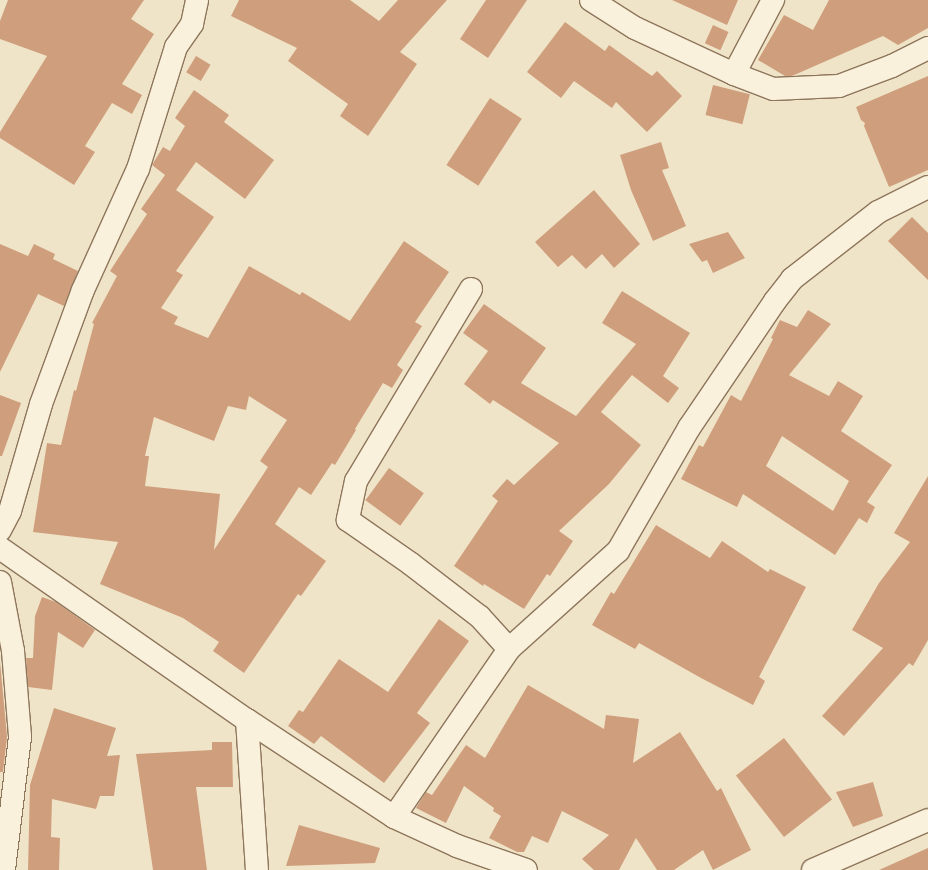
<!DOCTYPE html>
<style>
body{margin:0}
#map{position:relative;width:928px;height:870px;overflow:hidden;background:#f0e4c8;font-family:"Source Serif 4",serif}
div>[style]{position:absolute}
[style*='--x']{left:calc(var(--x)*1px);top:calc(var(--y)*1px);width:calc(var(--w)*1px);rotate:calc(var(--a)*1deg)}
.building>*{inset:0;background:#cf9f7d;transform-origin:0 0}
.roads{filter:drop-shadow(1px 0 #8d765c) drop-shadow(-1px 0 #8d765c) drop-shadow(0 1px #8d765c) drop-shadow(0 -1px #8d765c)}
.minor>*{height:22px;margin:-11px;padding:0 11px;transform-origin:11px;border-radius:11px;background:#faf1dc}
span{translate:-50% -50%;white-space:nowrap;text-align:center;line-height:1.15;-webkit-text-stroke:3px #f7eed8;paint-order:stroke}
</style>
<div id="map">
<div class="building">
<i style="clip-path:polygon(8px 0,144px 0,131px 19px,154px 34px,122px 84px,142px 95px,132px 114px,112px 103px,85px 146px,95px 152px,74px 185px,0 138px,0 132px,47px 56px,0 39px,0 21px)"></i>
<i style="clip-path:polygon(239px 0,350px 0,379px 21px,398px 0,447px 0,400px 52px,417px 64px,368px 136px,340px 116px,348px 104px,288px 61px,297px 48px,231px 16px)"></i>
<i style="clip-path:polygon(486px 0,527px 0,488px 58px,460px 39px)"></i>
<i style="clip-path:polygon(672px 0,738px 0,727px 25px)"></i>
<i style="clip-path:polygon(829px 0,928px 0,928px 28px,898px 45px,883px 36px,792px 76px,785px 76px,758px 60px,784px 15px,813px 30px)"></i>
<i style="clip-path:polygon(565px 22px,605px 51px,609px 45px,652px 76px,657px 71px,682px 96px,647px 132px,616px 102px,612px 108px,574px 81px,561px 98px,527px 72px)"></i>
<i style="left:713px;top:25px;width:17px;height:20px;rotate:24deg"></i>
<i style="left:196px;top:56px;width:17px;height:19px;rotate:31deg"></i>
<i style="clip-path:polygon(928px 76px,928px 170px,889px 187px,864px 126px,865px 123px,861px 120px,856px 107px)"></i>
<i style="left:713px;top:85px;width:38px;height:31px;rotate:14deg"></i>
<i style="clip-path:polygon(evenodd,194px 90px,229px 115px,224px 122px,274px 160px,245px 199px,196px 162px,176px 190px,214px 217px,176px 271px,183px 275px,161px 308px,178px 317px,174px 324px,208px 338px,249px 266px,300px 295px,302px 292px,350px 321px,404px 241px,449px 272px,415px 322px,422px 326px,397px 365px,403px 370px,392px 388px,383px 383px,355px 429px,356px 430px,335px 465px,332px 463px,311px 495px,299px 487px,275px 524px,326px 561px,301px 596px,298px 594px,244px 673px,213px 651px,219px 642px,183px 618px,100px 584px,118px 542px,33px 532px,47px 443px,61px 445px,74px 390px,76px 391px,94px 324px,92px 323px,117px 276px,110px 271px,147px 214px,141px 209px,165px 175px,152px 165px,163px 147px,170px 151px,185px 126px,175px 118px,194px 90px,249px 396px,287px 420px,260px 461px,268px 467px,214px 550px,220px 494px,145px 486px,149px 456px,145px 456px,154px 417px,214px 441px,228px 406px,246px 410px,249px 396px)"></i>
<i style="left:490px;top:98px;width:38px;height:80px;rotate:33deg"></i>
<i style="clip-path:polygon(661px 142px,669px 168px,662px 170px,686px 226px,653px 241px,631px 190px,620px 155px)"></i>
<i style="clip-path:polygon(594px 190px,640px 244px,614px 268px,602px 254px,586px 269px,572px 255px,558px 267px,535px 242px)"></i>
<i style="clip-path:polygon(912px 217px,928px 233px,928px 280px,888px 241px)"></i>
<i style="clip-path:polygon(728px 232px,745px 258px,713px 273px,707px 260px,702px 262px,689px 244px)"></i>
<i style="clip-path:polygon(0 244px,28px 256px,34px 244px,55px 254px,53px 259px,78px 271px,64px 306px,38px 294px,0 372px)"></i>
<i style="clip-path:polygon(622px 291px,690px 333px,663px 376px,679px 388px,668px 403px,632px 375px,601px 412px,641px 445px,609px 484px,559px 531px,573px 541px,550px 576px,547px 574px,524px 609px,484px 584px,483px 586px,454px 566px,498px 501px,492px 496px,507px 479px,514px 485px,559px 443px,493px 400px,490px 404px,464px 384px,488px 351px,463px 333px,484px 304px,546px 348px,521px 383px,576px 416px,636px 344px,602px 323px)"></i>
<i style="clip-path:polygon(evenodd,808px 310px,831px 324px,789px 375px,829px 396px,838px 381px,863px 396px,841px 431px,892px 465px,867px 502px,875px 507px,867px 523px,859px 518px,835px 555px,743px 494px,737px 507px,681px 479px,699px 445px,703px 447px,731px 395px,741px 401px,773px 339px,771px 338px,780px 320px,797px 327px,808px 310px,782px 436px,849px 481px,833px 511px,766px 466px,782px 436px)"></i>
<i style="clip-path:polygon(0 395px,21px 403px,2px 456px,0 456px)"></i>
<i style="left:389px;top:468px;width:43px;height:40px;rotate:36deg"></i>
<i style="clip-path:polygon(928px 476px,928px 640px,913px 666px,909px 663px,844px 736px,822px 716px,883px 648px,852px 630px,879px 583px,910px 542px,894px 533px)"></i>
<i style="clip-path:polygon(656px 525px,710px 558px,722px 541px,768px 572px,770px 569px,806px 587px,759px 677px,765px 681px,753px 705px,701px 678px,639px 643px,635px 649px,592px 625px,611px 592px,614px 594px)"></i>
<i style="clip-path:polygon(42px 597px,56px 602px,95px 630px,83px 648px,58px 632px,52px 690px,28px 687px,26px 658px,33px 658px,35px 616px)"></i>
<i style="clip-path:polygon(439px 619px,469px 641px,417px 713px,430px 723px,384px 783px,321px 736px,314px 744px,288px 726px,299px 710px,303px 712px,339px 659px,388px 692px)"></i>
<i style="clip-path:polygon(0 661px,7px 737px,3px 772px,0 772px)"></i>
<i style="clip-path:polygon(528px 685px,604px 729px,606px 715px,639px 719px,633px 763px,680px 732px,717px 791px,721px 788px,751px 850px,713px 870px,703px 850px,674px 870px,657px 870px,636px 838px,619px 870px,594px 870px,582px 859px,609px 835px,562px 811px,548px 843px,532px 836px,524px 852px,517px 852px,489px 838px,501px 816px,493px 811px,494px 808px,464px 786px,446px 823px,416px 808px,426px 792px,432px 795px,466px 745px,485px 758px)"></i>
<i style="clip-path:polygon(54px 708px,116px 728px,107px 756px,120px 755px,114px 796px,100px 796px,96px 809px,52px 799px,51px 837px,60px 838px,59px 870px,28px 870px,30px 785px)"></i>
<i style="left:784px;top:738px;width:78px;height:61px;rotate:52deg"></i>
<i style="clip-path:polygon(212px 742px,232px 742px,233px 787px,196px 787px,207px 870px,153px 870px,136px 754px,212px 750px)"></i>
<i style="clip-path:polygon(873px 782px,883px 816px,853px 827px,836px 792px)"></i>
<i style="clip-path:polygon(299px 825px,380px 848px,375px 863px,286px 866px)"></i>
<i style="clip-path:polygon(928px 848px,928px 870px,879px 870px)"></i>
</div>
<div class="roads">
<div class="minor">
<i style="--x:591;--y:0;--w:52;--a:32.5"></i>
<i style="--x:635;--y:28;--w:109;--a:24.9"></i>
<i style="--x:734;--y:74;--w:42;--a:21"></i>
<i style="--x:773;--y:89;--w:66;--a:-2.6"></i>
<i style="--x:839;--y:86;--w:57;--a:-20.7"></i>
<i style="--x:892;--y:66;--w:40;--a:-26.6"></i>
<i style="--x:734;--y:74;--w:84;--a:-62.2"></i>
<i style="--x:471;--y:289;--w:224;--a:120.9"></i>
<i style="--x:356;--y:481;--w:40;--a:102"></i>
<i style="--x:348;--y:520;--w:77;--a:34.9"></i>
<i style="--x:411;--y:564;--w:87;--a:37.5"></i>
<i style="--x:480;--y:617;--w:43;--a:47.8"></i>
<i style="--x:0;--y:530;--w:21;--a:-62"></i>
<i style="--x:10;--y:511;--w:111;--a:-73.8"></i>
<i style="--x:41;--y:404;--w:121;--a:-69.8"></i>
<i style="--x:83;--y:290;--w:133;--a:-65.6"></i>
<i style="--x:138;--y:169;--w:128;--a:-72.7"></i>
<i style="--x:176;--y:47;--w:28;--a:-55"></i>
<i style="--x:192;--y:24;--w:25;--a:-78"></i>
<i style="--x:0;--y:548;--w:301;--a:34.9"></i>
<i style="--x:247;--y:720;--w:176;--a:33.4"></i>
<i style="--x:394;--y:817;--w:69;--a:24.7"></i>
<i style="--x:457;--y:846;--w:73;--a:19.2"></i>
<i style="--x:0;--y:582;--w:70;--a:79.3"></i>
<i style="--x:13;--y:651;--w:86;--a:85.3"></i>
<i style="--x:20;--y:737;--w:134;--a:96.9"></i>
<i style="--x:247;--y:720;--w:150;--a:86.2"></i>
<i style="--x:394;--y:817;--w:204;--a:-55.6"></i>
<i style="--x:509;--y:649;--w:147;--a:-42"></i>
<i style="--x:618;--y:551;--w:142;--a:-60"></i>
<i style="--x:689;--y:428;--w:153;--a:-55.9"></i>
<i style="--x:775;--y:301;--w:28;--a:-52"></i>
<i style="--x:792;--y:279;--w:109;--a:-37.9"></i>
<i style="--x:878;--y:212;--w:56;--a:-26.6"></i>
<i style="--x:813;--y:870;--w:125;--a:-23.5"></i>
</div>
</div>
</div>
